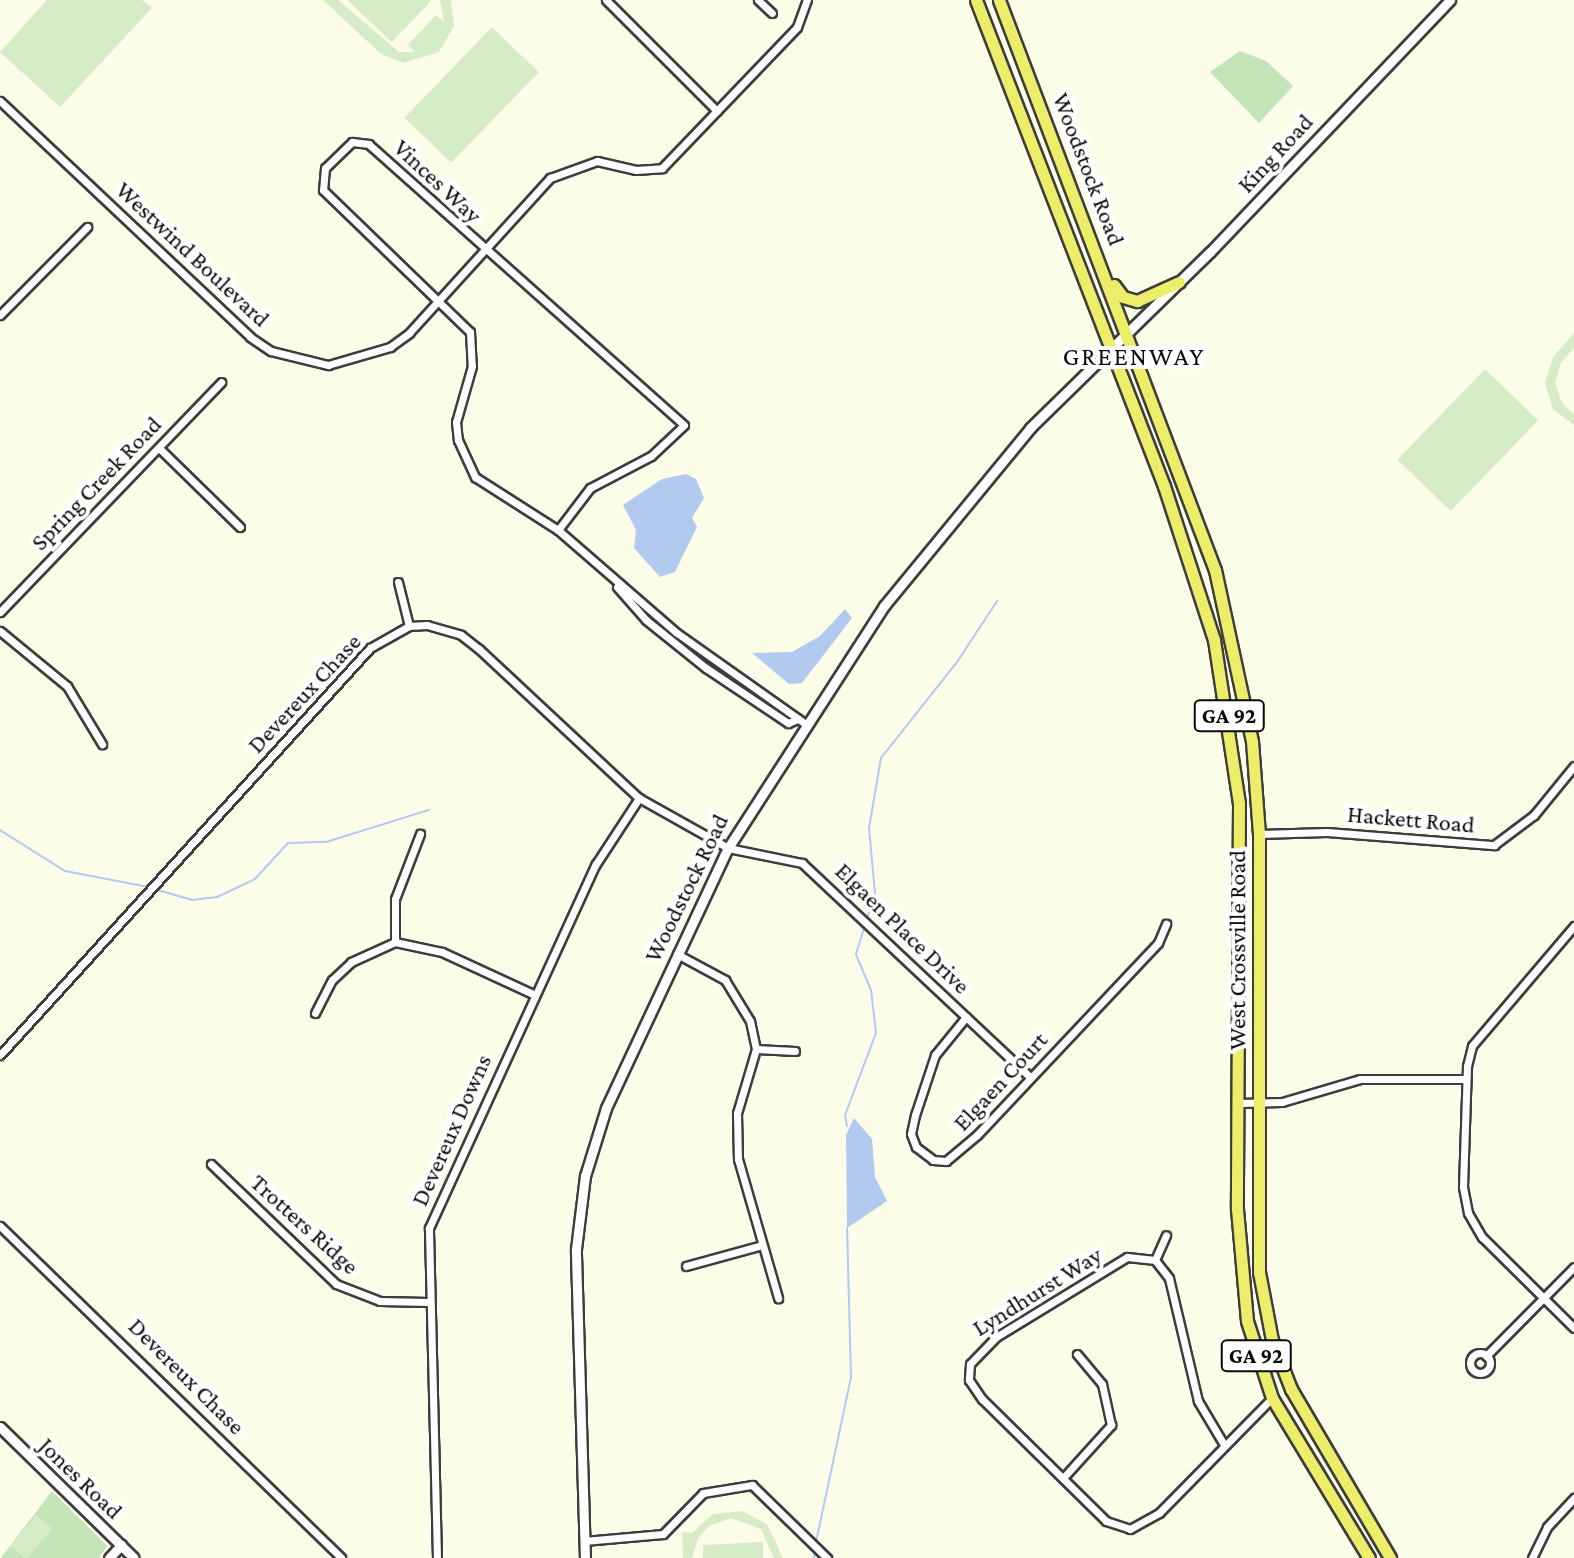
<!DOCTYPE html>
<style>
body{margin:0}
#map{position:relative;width:1574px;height:1558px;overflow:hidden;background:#fcfde8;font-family:"Crimson Pro",serif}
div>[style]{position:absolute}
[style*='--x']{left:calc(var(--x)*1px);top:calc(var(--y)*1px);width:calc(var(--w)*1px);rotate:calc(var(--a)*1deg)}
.green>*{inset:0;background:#c2e4b6}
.pitch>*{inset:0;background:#d6ecc7;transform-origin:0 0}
.water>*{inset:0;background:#b2c9f0}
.stream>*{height:2px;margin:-1px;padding:0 1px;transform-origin:1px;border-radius:1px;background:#b2c9f0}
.roads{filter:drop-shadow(2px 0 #3d3d3d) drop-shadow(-2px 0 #3d3d3d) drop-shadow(0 2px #3d3d3d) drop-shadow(0 -2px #3d3d3d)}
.minor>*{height:7px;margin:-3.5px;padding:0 3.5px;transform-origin:3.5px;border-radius:3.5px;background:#fff}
.minor>.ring{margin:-3.5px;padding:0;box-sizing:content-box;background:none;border:7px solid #fff;border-radius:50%}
.tertiary>*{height:9px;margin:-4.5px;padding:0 4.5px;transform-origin:4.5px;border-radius:4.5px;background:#fff}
.primary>*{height:11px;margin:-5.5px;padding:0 5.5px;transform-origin:5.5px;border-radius:5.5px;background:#eced69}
span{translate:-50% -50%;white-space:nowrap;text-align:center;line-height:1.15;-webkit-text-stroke:8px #fff;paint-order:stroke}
.shield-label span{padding:2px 6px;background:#fff;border:2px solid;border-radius:6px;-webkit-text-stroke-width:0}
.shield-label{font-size:22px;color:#0a0a0a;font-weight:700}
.street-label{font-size:24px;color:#0a0a0a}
.neighbourhood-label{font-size:26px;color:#0a0a0a;letter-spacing:2px}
</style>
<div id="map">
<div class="green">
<i style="clip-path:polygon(1240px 51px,1266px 61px,1293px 86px,1259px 123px,1210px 72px)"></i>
<i style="clip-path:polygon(52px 1491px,107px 1546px,99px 1558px,1px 1558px)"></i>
</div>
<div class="pitch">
<i style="clip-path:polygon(47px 0,142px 0,152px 8px,60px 107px,0 52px)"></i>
<i style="clip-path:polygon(323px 0,338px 0,399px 52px,415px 52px,408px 45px,436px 15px,444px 22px,440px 0,451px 0,454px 26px,439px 52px,403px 63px,381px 54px)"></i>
<i style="clip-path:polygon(347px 0,430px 0,431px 1px,392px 42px)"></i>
<i style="left:492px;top:27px;width:65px;height:126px;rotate:44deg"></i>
<i style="clip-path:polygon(1574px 333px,1574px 348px,1561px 363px,1555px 383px,1562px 403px,1574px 414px,1574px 425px,1553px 409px,1545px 383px,1553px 357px)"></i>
<i style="left:1485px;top:369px;width:74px;height:126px;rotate:44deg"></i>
<i style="clip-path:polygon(742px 1511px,767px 1524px,783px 1558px,774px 1558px,761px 1529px,731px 1518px,709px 1526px,698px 1538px,692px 1558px,683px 1558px,682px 1532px,692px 1533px,713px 1514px)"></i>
<i style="left:36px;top:1515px;width:21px;height:40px;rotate:39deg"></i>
<i style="clip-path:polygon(763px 1542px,763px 1558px,703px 1558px,703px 1545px)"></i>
</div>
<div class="water">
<i style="clip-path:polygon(686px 474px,696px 479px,704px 498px,692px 518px,697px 527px,675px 572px,660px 577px,634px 548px,636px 530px,623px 505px,662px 479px)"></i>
<i style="clip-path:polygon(845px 609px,852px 618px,802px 683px,789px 684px,752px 653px,792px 652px,820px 636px)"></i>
<i style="clip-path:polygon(854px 1118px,872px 1139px,875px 1177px,887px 1201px,847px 1228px,846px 1135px)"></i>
</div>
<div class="stream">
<i style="--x:0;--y:830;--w:77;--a:32.2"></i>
<i style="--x:65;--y:871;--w:85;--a:10.9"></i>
<i style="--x:154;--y:889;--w:40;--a:16"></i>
<i style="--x:192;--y:900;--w:25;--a:-7"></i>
<i style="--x:217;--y:897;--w:42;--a:-25.3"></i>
<i style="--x:255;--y:879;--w:49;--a:-47.5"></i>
<i style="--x:288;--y:843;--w:38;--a:-2"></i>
<i style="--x:326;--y:842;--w:108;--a:-17.3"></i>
<i style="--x:847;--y:1126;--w:11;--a:-100"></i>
<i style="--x:845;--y:1115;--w:88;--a:-69.3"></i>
<i style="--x:876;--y:1033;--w:43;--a:-96.6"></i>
<i style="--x:871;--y:990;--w:39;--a:-113"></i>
<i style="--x:856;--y:954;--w:64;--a:-72.7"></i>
<i style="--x:875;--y:893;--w:65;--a:-95.3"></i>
<i style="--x:869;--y:828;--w:71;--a:-80.3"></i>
<i style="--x:881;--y:758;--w:122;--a:-51.6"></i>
<i style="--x:957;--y:662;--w:73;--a:-56.7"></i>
<i style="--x:816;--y:1542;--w:168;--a:-78"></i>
<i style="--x:851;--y:1378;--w:150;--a:-91.5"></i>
<i style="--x:814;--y:1558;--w:9;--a:-84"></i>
</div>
<div class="roads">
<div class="minor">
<i style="--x:606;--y:0;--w:157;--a:45"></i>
<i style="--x:758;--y:0;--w:19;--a:43"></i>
<i style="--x:0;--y:101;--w:344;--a:43.3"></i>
<i style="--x:250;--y:337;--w:25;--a:34"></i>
<i style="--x:271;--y:351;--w:59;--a:13.8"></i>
<i style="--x:328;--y:365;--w:65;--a:-16.2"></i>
<i style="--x:390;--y:347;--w:24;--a:-36"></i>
<i style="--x:409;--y:333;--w:210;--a:-47.7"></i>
<i style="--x:550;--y:178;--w:50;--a:-19.9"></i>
<i style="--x:597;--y:161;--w:40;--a:13"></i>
<i style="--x:636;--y:170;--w:26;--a:-4"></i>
<i style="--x:662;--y:168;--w:195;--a:-46.2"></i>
<i style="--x:797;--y:27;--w:29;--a:-70"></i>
<i style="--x:0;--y:315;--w:124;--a:-45.3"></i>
<i style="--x:159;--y:448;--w:113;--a:44.3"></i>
<i style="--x:558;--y:530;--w:53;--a:-52.7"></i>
<i style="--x:590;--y:488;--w:69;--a:-27.7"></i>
<i style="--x:651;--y:456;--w:45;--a:-43.2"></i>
<i style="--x:684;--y:425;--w:422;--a:-138.3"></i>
<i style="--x:369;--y:144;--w:17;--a:-173"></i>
<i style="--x:352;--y:142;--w:37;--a:136"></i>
<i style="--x:325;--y:168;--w:22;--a:95"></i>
<i style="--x:323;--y:190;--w:204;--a:44"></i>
<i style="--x:470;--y:332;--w:34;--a:87"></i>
<i style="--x:472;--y:366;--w:58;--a:105.9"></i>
<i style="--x:456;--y:422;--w:18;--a:84"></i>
<i style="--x:458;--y:440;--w:41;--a:65.3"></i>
<i style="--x:475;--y:477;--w:98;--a:32.6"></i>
<i style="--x:558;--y:530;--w:157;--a:40.9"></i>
<i style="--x:677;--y:633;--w:156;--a:35.3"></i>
<i style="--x:398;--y:582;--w:45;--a:76"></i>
<i style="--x:617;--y:587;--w:44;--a:48.7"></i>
<i style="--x:646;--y:620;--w:77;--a:38.7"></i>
<i style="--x:706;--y:668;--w:99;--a:33.9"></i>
<i style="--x:788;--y:723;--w:11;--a:-22"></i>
<i style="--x:0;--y:612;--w:319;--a:-46.1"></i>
<i style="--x:0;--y:631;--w:87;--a:39.4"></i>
<i style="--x:67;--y:686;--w:68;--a:58.9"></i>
<i style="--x:1259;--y:834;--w:68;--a:-1.7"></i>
<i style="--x:1327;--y:832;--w:168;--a:4.5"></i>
<i style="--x:1494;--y:845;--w:50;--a:-36.9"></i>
<i style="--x:1534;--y:815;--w:63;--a:-50.8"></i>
<i style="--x:1574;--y:926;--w:157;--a:130.4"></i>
<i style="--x:1472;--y:1046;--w:21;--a:104"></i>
<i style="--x:1467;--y:1066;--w:121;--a:91.9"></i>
<i style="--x:1463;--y:1187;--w:26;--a:79"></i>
<i style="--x:1468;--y:1213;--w:28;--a:60"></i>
<i style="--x:1482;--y:1237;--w:129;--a:44.7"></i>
<i style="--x:395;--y:942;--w:43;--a:-90"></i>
<i style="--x:395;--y:899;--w:70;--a:-69"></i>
<i style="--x:677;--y:954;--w:55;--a:28.4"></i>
<i style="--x:725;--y:980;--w:48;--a:58.6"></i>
<i style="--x:750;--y:1021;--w:29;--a:78"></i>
<i style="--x:756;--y:1049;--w:67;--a:106.5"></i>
<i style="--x:737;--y:1113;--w:46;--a:88.8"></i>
<i style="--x:738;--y:1159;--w:145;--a:73.9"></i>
<i style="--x:315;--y:1013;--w:37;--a:-63"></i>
<i style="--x:332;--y:980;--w:26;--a:-43"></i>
<i style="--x:351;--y:962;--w:48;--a:-24.4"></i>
<i style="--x:395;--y:942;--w:48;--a:12"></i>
<i style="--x:442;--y:952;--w:102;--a:24.8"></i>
<i style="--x:966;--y:1017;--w:49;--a:129.2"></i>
<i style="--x:935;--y:1055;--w:63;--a:108.4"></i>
<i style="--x:915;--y:1115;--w:19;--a:102"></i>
<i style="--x:911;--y:1134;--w:14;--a:69"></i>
<i style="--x:916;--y:1147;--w:21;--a:37"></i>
<i style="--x:933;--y:1160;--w:13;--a:4"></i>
<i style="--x:946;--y:1161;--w:40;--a:-40"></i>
<i style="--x:977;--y:1135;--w:264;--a:-46.7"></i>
<i style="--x:1158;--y:943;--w:21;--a:-67"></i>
<i style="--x:756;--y:1049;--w:39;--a:3"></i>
<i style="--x:0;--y:1055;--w:550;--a:-47.73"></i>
<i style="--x:370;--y:648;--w:45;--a:-29.4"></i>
<i style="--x:409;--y:626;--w:18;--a:-3"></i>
<i style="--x:427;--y:625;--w:35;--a:16"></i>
<i style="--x:461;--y:635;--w:23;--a:38"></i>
<i style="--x:479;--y:649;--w:219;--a:43"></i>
<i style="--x:639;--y:798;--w:102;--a:29.3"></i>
<i style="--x:728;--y:848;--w:76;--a:11.5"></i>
<i style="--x:802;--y:863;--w:313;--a:43.2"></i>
<i style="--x:1239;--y:1103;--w:43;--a:-1.3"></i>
<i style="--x:1282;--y:1102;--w:81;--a:-16.4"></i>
<i style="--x:1360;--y:1079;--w:106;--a:0"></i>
<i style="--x:211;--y:1164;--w:173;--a:43.8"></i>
<i style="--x:336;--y:1284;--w:47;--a:21.1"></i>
<i style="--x:380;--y:1301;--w:48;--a:1.2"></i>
<i style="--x:0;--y:1226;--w:476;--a:44.2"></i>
<i style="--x:1155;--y:1260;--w:27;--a:-66"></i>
<i style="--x:686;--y:1266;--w:79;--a:-15.4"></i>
<i class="ring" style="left:1470px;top:1353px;width:13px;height:13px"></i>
<i style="--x:1486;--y:1356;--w:125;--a:-45.3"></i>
<i style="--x:1223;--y:1443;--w:49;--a:-120.8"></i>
<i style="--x:1198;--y:1401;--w:126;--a:-103.3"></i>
<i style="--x:1169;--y:1278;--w:23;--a:-128"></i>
<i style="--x:1155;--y:1260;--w:28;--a:-174"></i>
<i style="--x:1127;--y:1257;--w:153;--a:148.6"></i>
<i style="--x:996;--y:1337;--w:37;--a:134"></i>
<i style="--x:970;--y:1364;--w:16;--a:94"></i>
<i style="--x:969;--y:1380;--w:23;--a:56"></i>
<i style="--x:982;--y:1399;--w:174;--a:44.5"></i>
<i style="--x:1106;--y:1521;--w:25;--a:18"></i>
<i style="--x:1130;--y:1529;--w:33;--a:-29"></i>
<i style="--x:1159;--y:1513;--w:161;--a:-45.5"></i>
<i style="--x:1063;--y:1478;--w:72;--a:-47.8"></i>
<i style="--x:1111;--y:1425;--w:42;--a:-102.4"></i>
<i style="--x:1102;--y:1384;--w:39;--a:-130"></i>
<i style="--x:584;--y:1541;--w:79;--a:-5.1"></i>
<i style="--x:663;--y:1534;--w:57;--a:-45.7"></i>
<i style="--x:703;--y:1493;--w:50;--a:-9.3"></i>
<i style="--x:752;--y:1485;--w:105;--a:44.2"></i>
<i style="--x:437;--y:1558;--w:330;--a:-91.4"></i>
<i style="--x:429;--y:1228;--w:400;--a:-65.4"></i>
<i style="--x:596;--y:864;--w:79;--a:-56.9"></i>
<i style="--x:1532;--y:1558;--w:34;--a:-64"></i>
<i style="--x:1547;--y:1527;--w:40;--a:-47"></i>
</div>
<div class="tertiary">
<i style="--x:0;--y:1427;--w:187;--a:44.4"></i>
<i style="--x:109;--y:1558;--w:18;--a:-47"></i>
<i style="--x:585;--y:1558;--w:309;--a:-91.7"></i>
<i style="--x:576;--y:1249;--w:74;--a:-83"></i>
<i style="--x:585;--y:1176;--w:71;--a:-72.8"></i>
<i style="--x:606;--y:1108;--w:287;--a:-64.9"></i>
<i style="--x:728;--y:848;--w:288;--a:-57.2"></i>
<i style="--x:884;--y:606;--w:230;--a:-50.6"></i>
<i style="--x:1030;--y:428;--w:252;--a:-44.4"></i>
<i style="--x:1210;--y:252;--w:348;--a:-46.4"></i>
</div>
<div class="primary">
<i style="--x:976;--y:0;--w:521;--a:68.85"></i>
<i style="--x:1164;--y:486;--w:162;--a:72"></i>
<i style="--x:1214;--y:640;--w:165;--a:81.3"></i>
<i style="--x:1239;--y:803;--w:406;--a:90.3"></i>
<i style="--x:1237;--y:1209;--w:112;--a:84.9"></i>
<i style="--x:1247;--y:1321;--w:81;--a:72"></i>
<i style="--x:1272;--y:1398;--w:187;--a:58.8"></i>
<i style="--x:999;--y:0;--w:610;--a:69.25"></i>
<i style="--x:1215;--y:570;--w:175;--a:77.8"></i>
<i style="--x:1252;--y:741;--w:93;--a:85.7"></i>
<i style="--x:1259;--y:834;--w:438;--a:90"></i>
<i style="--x:1259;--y:1272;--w:69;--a:79.2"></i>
<i style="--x:1272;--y:1340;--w:53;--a:68.8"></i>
<i style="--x:1291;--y:1389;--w:196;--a:59.6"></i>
<i style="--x:1114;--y:285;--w:15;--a:53"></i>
<i style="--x:1123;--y:297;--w:15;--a:16"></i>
<i style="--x:1137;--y:301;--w:46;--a:-24.3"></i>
</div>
</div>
<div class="shield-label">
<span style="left:1229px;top:716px">GA 92</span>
<span style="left:1256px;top:1356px">GA 92</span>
</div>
<div class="street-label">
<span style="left:1275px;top:153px;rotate:-47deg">King Road</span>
<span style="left:1089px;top:169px;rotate:69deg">Woodstock Road</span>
<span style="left:438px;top:181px;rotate:43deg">Vinces Way</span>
<span style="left:193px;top:254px;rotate:43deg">Westwind Boulevard</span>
<span style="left:96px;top:483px;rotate:-46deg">Spring Creek Road</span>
<span style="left:304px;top:693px;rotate:-47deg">Devereux Chase</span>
<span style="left:1411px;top:819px;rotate:5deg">Hackett Road</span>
<span style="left:686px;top:888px;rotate:-64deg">Woodstock Road</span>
<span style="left:903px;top:928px;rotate:44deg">Elgaen Place Drive</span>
<span style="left:1237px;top:950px;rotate:-90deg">West Crossville Road</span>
<span style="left:1000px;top:1081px;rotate:-47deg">Elgaen Court</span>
<span style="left:451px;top:1130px;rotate:-66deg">Devereux Downs</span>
<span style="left:305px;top:1224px;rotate:42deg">Trotters Ridge</span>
<span style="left:1037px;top:1291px;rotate:-32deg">Lyndhurst Way</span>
<span style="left:187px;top:1376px;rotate:45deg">Devereux Chase</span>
<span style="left:81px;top:1478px;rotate:44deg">Jones Road</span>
</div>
<div class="neighbourhood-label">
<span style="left:1134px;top:357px">GREENWAY</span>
</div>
</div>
